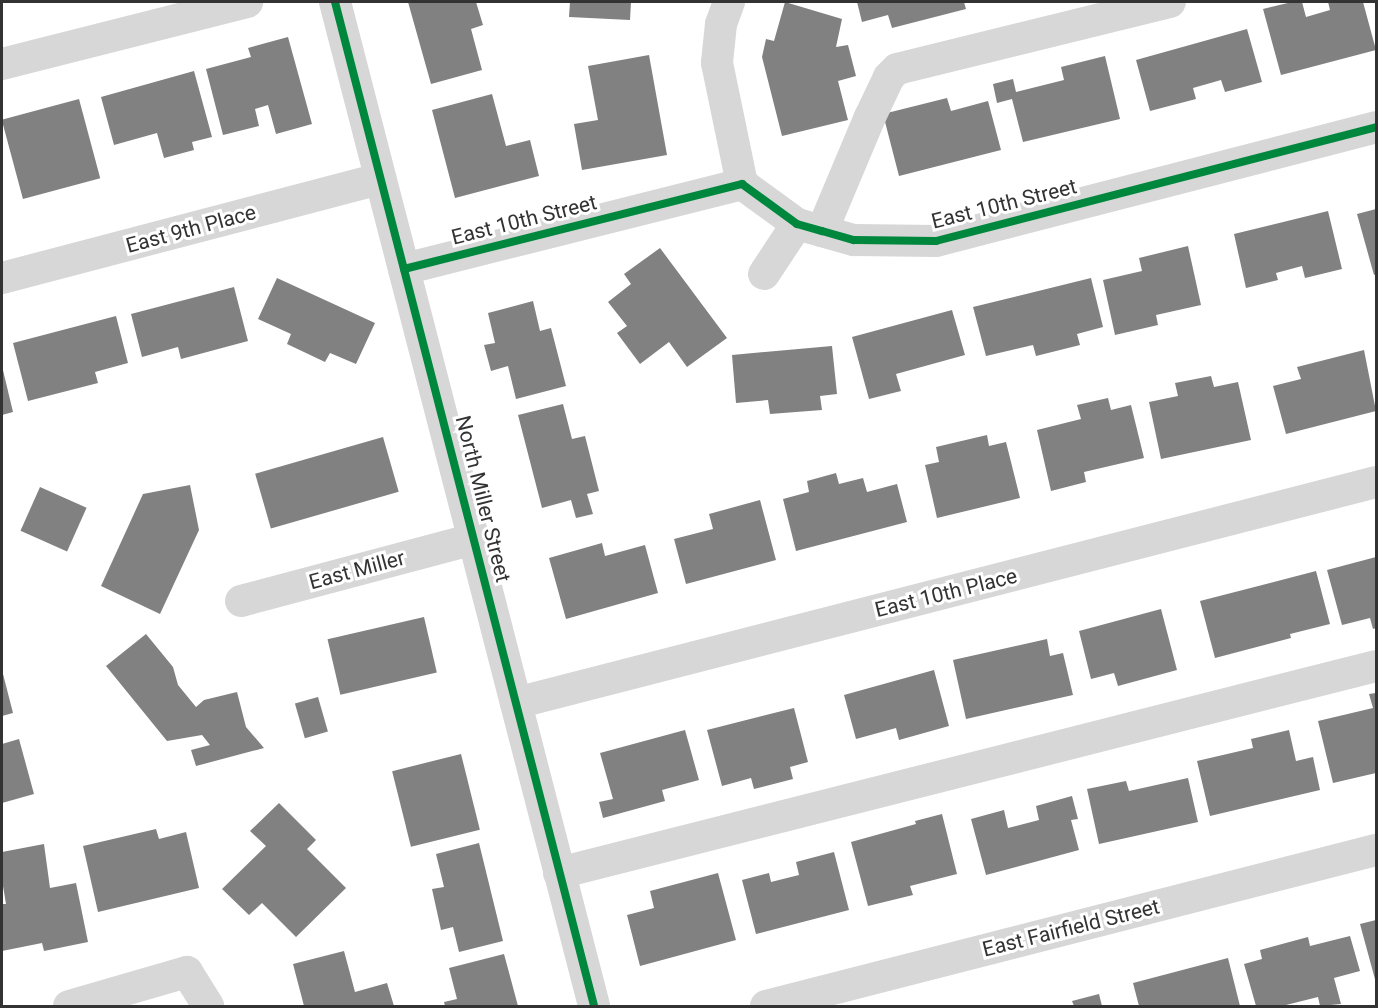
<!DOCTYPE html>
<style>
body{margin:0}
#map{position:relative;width:1378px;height:1008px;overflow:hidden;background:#fff;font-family:Roboto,sans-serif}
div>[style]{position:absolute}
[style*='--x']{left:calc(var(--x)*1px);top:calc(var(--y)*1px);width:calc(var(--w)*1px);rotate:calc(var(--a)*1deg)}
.building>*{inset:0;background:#818181;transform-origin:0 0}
.minor>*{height:32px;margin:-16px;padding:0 16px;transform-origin:16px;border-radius:16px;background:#d7d7d7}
.cycleway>*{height:8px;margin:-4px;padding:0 4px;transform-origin:4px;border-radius:4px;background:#00873e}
span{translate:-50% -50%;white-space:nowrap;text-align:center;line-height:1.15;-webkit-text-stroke:6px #fff;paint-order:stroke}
.street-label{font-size:21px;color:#333}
.frame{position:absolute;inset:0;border:3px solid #333;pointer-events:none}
</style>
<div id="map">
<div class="building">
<i style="clip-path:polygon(408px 2px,476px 2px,483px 25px,471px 29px,482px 70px,431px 84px)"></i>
<i style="clip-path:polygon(570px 2px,631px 2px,630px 20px,569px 17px)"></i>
<i style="clip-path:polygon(785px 2px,842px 19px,836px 47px,848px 45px,856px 76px,838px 81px,848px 120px,782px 136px,762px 57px,766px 39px,774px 41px)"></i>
<i style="clip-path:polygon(857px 2px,964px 2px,966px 9px,892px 28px,888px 15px,862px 22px)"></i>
<i style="clip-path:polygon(1292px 2px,1302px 2px,1306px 17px,1330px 10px,1328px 2px,1363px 2px,1376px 50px,1281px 75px,1263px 9px)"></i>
<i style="clip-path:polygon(1247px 29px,1262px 82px,1225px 92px,1221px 80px,1193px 88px,1196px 99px,1150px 111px,1136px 60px)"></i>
<i style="clip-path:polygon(288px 37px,312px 124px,276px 134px,268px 105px,255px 109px,259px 126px,223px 135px,206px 69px,251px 57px,248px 48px)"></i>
<i style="clip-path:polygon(649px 55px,667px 155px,582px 170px,574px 124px,598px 120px,588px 66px)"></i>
<i style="clip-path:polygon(1105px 56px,1120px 119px,1023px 142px,1012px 99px,997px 103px,993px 84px,1013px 79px,1016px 92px,1064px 80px,1061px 67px)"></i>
<i style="clip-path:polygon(194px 71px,212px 137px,192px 142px,194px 150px,164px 158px,157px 133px,114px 145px,101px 97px)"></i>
<i style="clip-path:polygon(492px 94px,506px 146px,530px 140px,539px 176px,455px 198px,432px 110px)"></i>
<i style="clip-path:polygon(947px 98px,951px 111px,988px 101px,1001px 150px,899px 176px,883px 114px)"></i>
<i style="left:79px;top:99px;width:82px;height:80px;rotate:75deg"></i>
<i style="clip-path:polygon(1376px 209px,1376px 274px,1374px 275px,1357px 214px)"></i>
<i style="clip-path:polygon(1328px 211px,1342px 269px,1305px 278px,1302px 266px,1276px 273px,1278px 280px,1246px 288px,1234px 234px)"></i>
<i style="clip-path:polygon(1188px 246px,1201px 305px,1156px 315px,1158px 325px,1115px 335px,1103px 280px,1142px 271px,1139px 258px)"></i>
<i style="clip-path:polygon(660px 248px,727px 338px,687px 367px,669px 342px,640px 364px,617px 333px,627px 326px,608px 302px,631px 284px,624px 274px)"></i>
<i style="clip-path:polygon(277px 278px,375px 323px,356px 364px,330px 353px,325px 362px,287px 344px,291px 334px,258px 319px)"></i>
<i style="clip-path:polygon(1091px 278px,1103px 327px,1077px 334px,1080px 345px,1036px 356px,1033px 345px,986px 356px,973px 307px)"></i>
<i style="clip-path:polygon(234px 287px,248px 341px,181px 359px,178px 347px,142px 357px,131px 314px)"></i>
<i style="clip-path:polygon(533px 301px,540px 331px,551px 328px,566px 386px,516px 399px,508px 366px,491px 371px,484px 345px,495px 343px,488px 313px)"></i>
<i style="clip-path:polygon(952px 310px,965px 355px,896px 374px,901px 391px,869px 399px,852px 337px)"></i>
<i style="clip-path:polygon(116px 316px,128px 363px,95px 372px,98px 383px,28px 401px,13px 343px)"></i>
<i style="clip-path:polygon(832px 346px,837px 394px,820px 396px,822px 410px,770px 414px,768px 400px,736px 403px,732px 355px)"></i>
<i style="clip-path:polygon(1364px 350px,1376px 411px,1286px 434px,1273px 386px,1301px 379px,1297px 367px)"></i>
<i style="clip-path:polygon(2px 366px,13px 412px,2px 415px)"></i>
<i style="clip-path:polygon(1211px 376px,1214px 387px,1238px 382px,1251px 440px,1161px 459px,1149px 402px,1178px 396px,1175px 383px)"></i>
<i style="clip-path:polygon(1108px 398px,1111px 410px,1131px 405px,1144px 458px,1084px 472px,1086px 482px,1051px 491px,1037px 430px,1081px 419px,1077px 405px)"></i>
<i style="clip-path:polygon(563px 404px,572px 439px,585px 436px,599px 491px,587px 494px,593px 514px,576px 518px,571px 500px,542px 508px,518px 415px)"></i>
<i style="clip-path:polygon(987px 435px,989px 446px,1006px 442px,1020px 498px,937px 518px,925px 465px,939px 462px,936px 447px)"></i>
<i style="left:383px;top:437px;width:57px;height:133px;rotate:74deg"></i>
<i style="clip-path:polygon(836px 473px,839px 484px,863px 478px,867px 492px,897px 484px,907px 522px,796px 551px,783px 499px,809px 492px,807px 481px)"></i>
<i style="clip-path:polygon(190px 485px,199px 530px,160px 614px,101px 586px,143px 494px)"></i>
<i style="left:40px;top:487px;width:51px;height:48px;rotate:24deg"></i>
<i style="clip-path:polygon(760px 500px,776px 560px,686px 584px,674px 539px,713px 529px,709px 514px)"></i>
<i style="clip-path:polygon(602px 543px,605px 556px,645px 545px,658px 593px,566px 619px,549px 558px)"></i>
<i style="clip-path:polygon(1376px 557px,1376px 628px,1373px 629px,1370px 618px,1342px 625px,1327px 570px)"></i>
<i style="clip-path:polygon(1316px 571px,1330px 624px,1290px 634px,1291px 638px,1215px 658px,1200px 601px)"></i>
<i style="clip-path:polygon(1161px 609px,1177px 670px,1118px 686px,1114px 673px,1091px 679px,1079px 631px)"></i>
<i style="left:424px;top:617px;width:57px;height:99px;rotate:77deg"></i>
<i style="clip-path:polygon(146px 634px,173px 667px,178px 685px,196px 707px,204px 700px,237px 692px,246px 727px,264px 748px,196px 766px,191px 750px,210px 745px,202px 735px,167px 741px,106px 666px)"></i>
<i style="clip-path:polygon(1047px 639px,1050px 656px,1063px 653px,1073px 695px,966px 719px,953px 660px)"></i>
<i style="clip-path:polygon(2px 670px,13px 713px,2px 716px)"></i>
<i style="clip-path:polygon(934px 670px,949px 726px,899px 740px,896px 728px,856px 739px,844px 695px)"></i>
<i style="clip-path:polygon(1376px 693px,1376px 773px,1333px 783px,1318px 721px,1373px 708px,1369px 694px)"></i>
<i style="left:318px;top:697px;width:36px;height:24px;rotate:74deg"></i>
<i style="clip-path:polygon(794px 708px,808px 762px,790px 767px,793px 779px,754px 789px,751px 778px,722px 786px,707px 730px)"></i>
<i style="clip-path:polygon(685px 730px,699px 780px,662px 790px,665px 801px,603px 818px,599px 802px,613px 799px,600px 753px)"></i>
<i style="clip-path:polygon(1289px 730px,1296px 761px,1313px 757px,1320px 790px,1210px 816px,1197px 761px,1253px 748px,1251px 739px)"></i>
<i style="clip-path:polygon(19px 739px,34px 794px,2px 803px,2px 744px)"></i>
<i style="left:461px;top:754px;width:78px;height:71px;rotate:76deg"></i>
<i style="clip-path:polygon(1188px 778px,1198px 822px,1099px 844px,1087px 789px,1126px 781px,1129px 791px)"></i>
<i style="clip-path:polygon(1072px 796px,1078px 819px,1071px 820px,1079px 850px,986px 875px,971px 819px,1004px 810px,1008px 828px,1039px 820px,1036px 806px)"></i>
<i style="clip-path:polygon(279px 803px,316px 840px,307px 849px,346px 888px,296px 937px,262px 903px,249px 915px,222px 889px,266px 846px,250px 831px)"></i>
<i style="clip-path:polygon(942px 814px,957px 874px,910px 886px,913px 895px,868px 906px,851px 842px,916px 824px,915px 821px)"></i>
<i style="clip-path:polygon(156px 829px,159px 839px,186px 832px,199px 888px,98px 912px,83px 846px)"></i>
<i style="clip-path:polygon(479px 843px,503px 941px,459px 952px,453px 927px,441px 930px,432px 889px,444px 887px,436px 854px)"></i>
<i style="clip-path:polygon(44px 844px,50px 888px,76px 883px,88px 942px,44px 951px,42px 943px,2px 951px,2px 904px,6px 904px,2px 880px,2px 852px)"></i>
<i style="clip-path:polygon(834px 852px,849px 910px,756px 934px,742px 880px,769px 873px,771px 882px,799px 875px,796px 862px)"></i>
<i style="clip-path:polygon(718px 873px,736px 940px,640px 966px,627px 915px,654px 908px,650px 891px)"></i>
<i style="clip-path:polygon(1376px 920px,1376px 983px,1360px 924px)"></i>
<i style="clip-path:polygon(1350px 936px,1360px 971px,1334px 978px,1341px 1004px,1320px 1006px,1318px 997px,1282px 1006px,1256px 1006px,1244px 964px,1262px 959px,1260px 950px,1308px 937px,1310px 946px)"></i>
<i style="clip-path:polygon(344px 951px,355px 992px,387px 983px,394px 1006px,304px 1006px,293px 964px)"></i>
<i style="clip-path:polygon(504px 954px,518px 1006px,445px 1006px,444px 1002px,457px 999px,449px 968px)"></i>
<i style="clip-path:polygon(1228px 958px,1240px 1006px,1139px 1006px,1133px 983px)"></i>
<i style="clip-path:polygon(1099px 994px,1102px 1006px,1074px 1006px,1072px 1001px)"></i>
</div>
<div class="minor">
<i style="--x:335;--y:2;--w:1037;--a:75.53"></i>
<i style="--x:729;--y:2;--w:23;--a:110"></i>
<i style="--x:721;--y:24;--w:39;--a:96"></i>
<i style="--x:717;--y:63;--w:124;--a:78.3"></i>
<i style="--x:2;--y:64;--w:253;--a:-14.2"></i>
<i style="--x:822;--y:231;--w:124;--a:-67.2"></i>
<i style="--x:870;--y:117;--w:44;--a:-64.6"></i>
<i style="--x:889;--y:77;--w:11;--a:-45"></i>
<i style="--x:897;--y:69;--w:281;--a:-13.8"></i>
<i style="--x:404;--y:269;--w:349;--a:-14.1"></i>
<i style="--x:742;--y:184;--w:68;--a:36"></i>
<i style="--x:797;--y:224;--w:26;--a:16"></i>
<i style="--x:822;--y:231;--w:33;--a:16"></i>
<i style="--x:854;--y:240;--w:82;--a:0.7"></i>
<i style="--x:936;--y:241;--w:455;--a:-14.5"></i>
<i style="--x:764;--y:274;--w:60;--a:-56.6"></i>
<i style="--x:2;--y:278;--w:391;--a:-14.7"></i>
<i style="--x:241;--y:601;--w:241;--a:-14.9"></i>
<i style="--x:516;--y:703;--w:888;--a:-14.41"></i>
<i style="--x:559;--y:873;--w:843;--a:-14.22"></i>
<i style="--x:69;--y:1006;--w:123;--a:-16.1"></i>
<i style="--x:187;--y:972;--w:40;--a:58"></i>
<i style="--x:766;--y:1006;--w:630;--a:-14.35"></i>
</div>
<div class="cycleway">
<i style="--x:335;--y:2;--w:1037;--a:75.53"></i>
<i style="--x:404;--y:269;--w:349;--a:-14.1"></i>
<i style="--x:742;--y:184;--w:68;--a:36"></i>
<i style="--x:797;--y:224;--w:26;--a:16"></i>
<i style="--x:822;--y:231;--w:33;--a:16"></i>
<i style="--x:854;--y:240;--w:82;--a:0.7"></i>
<i style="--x:936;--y:241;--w:455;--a:-14.5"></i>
</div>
<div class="street-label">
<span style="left:1004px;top:204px;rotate:-14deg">East 10th Street</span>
<span style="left:524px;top:220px;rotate:-14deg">East 10th Street</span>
<span style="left:191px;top:229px;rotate:-15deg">East 9th Place</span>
<span style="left:483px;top:499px;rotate:76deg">North Miller Street</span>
<span style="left:357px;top:570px;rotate:-15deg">East Miller</span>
<span style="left:946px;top:593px;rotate:-14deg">East 10th Place</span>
<span style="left:1071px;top:928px;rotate:-14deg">East Fairfield Street</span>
</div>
<div class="frame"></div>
</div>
